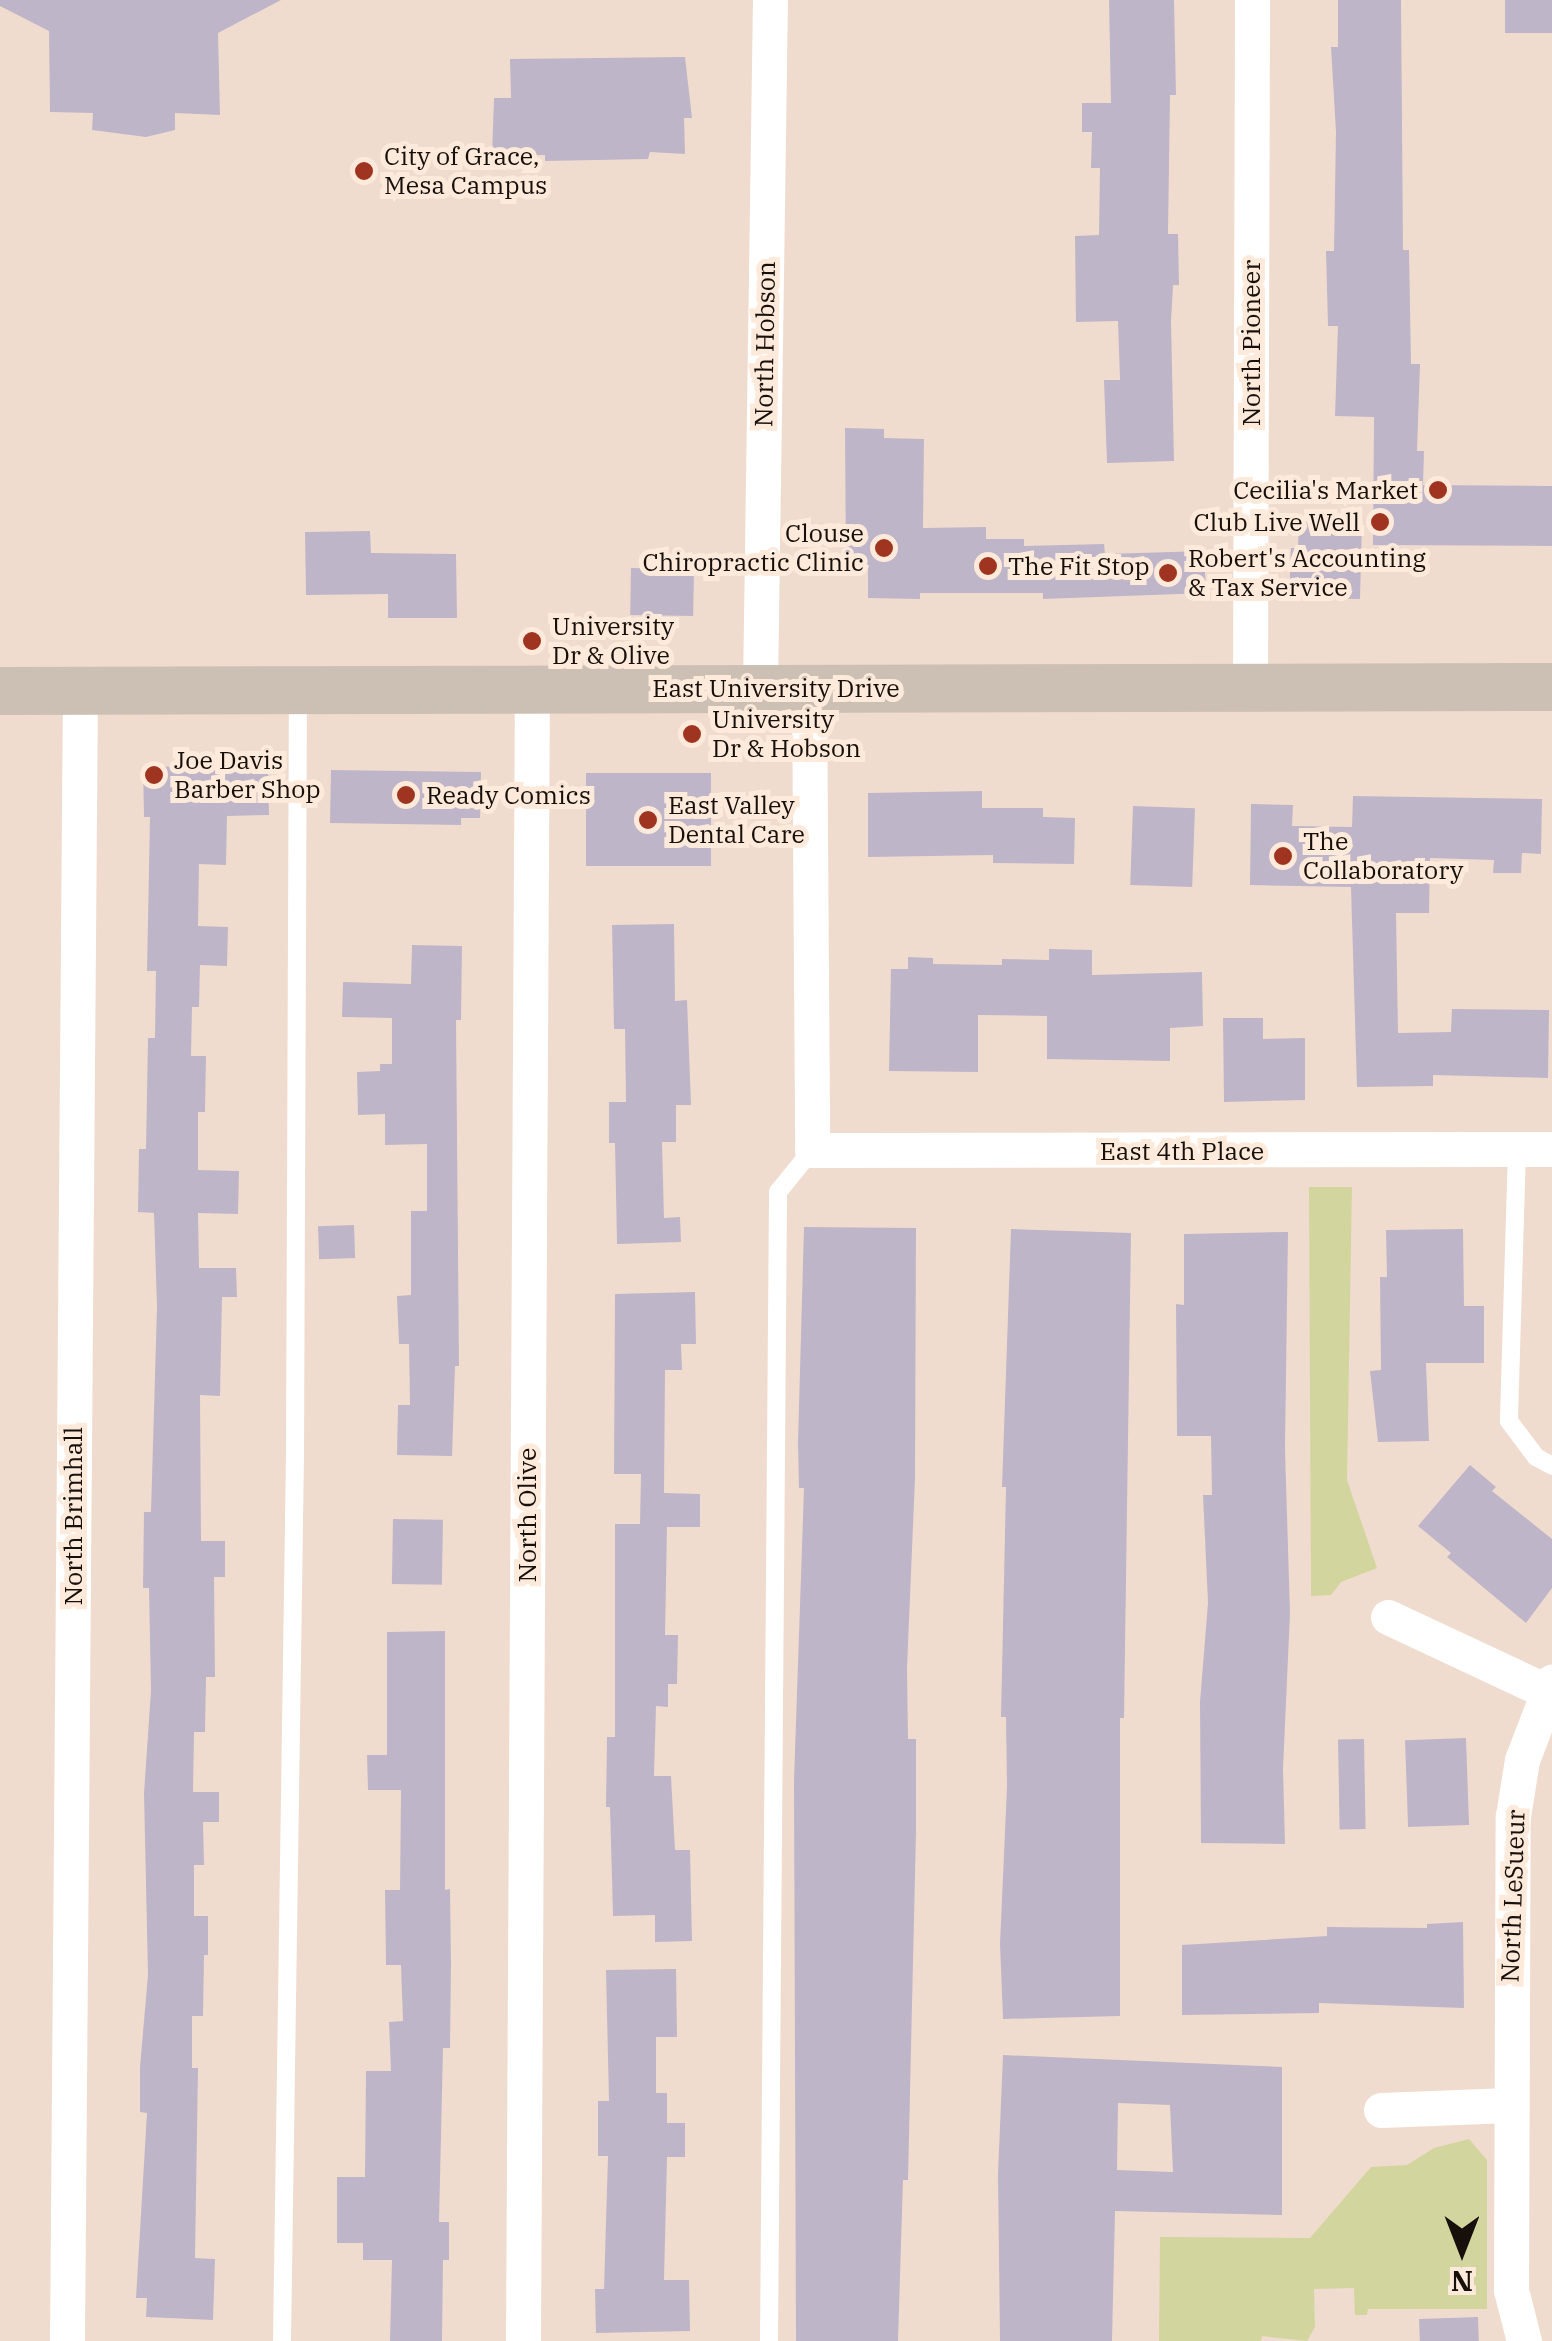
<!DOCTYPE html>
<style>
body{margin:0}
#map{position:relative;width:1552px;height:2341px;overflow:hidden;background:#f0dcce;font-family:"IBM Plex Serif",serif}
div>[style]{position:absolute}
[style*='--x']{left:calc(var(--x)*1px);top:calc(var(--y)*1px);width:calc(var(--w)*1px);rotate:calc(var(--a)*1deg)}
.green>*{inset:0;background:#d2d59d}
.building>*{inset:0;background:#bfb5c9;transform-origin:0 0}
.service>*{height:18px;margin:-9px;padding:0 9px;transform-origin:9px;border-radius:9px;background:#fff}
.minor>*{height:35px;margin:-17.5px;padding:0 17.5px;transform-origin:17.5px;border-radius:17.5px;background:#fff}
.secondary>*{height:48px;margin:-24px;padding:0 24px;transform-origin:24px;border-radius:24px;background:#ccbfb4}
.dots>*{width:28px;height:28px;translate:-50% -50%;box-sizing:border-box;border:5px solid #feeadb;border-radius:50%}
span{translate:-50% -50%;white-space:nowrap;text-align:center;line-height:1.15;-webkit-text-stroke:10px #feeadb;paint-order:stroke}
.poi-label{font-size:25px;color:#160f0a}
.left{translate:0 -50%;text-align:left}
.right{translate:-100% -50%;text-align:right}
.street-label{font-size:25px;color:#160f0a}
.north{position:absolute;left:1412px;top:2201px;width:100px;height:100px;-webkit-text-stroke:8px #feeadb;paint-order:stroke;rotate:180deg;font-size:28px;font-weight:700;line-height:40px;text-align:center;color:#160f0a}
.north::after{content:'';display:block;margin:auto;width:35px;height:45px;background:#160f0a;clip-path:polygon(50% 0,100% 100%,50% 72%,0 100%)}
</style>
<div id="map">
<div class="green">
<i style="clip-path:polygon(1309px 1187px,1352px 1187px,1347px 1480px,1377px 1568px,1341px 1582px,1331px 1595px,1311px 1596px)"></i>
<i style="clip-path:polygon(1469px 2139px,1487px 2160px,1487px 2309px,1368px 2309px,1367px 2315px,1355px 2315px,1354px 2288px,1314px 2289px,1315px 2327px,1307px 2341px,1262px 2336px,1261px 2341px,1159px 2341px,1160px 2237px,1310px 2238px,1371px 2167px,1407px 2165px,1434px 2148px)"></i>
</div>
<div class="building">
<i style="clip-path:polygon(0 0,281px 0,218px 33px,220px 115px,175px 113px,175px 130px,146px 137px,92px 130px,93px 113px,50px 112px,49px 31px,0 6px)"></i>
<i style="clip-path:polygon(1109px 0,1174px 0,1176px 95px,1170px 95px,1168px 234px,1178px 234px,1179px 285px,1173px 285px,1171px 321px,1174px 461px,1107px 463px,1104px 380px,1120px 380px,1118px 321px,1076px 322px,1075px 236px,1099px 235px,1100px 168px,1091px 168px,1092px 132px,1082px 132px,1082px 103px,1111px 103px)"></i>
<i style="clip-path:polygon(1338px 0,1401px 0,1403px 250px,1409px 250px,1411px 364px,1420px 364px,1417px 451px,1424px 451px,1423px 485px,1552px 486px,1552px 546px,1373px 545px,1374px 417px,1335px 416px,1338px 326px,1328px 326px,1326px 251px,1334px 251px,1336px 132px,1331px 47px,1338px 47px)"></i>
<i style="left:1505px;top:0;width:47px;height:33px"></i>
<i style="clip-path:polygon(685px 57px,692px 118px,684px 118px,685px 154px,650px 152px,648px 159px,545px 161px,545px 155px,492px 155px,494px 98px,511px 98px,510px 59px)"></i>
<i style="clip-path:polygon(845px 428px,884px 429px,884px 438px,924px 439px,923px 528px,986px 527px,986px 539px,1024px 539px,1024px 546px,1104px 544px,1105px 554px,1204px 551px,1206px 593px,1043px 599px,1043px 593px,920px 593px,920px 599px,868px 598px,868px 569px,846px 568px)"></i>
<i style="clip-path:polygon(1299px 521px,1362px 522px,1360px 599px,1289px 598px,1291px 548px,1298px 548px)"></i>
<i style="clip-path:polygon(370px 531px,371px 553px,456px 554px,457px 618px,388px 618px,388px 594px,306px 595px,305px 532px)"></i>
<i style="left:631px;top:568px;width:63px;height:47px;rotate:1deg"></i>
<i style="clip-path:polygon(268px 765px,269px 815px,227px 816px,226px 865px,199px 864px,198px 926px,228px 927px,227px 966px,200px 965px,199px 1007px,192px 1007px,191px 1056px,206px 1056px,205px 1112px,198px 1112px,198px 1170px,239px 1171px,238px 1214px,198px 1213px,199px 1268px,236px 1268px,237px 1297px,222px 1297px,220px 1396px,200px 1395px,201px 1541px,225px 1541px,225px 1577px,214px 1577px,215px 1677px,206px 1677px,205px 1732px,194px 1732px,193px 1792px,219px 1792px,219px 1822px,203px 1822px,204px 1865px,194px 1865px,194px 1916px,208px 1916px,208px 1955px,204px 1955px,203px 2016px,192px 2016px,192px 2068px,198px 2068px,195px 2258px,215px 2259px,213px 2320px,146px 2317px,147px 2298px,136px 2298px,147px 2113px,140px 2112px,140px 2067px,148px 1975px,144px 1793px,151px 1691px,149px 1588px,143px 1588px,144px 1512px,151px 1512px,157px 1307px,154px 1213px,138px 1212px,139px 1149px,146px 1149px,148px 1038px,155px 1038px,156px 971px,147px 971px,150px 817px,144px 817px,143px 767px)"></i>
<i style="clip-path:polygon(331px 770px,481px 772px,480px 818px,461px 818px,461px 825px,330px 823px)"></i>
<i style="left:586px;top:773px;width:125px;height:93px"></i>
<i style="clip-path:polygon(982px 791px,982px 808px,1043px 808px,1043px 817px,1075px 818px,1074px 864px,993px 863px,993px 855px,868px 857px,868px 793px)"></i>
<i style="clip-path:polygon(1353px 796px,1542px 799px,1541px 854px,1522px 853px,1521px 873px,1493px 873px,1494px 860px,1430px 858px,1429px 913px,1396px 913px,1398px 1033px,1451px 1032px,1452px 1009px,1549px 1010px,1548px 1078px,1433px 1075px,1433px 1086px,1357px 1087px,1351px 887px,1250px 885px,1251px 804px,1293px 805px,1292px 826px,1352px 827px)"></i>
<i style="left:1133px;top:806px;width:62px;height:79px;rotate:2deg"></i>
<i style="clip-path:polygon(674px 924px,675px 1001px,687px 1000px,691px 1105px,676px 1105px,676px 1142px,662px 1142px,664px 1218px,680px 1217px,681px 1242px,617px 1244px,615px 1143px,609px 1143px,609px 1102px,626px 1102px,625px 1029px,614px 1029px,612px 925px)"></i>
<i style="clip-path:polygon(412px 945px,462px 946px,461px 1020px,456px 1020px,459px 1366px,455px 1366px,452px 1456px,397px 1455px,398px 1405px,410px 1405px,409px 1344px,399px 1344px,397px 1296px,411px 1295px,411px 1211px,427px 1211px,427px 1144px,385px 1145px,385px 1114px,358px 1115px,357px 1072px,380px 1071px,380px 1064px,392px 1064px,392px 1018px,342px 1017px,343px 982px,411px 984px)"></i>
<i style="clip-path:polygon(1049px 949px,1092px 950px,1092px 975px,1202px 972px,1203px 1026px,1170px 1028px,1170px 1061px,1047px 1059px,1047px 1016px,978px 1015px,978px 1072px,889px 1071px,891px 969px,908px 969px,908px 957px,933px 958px,933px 964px,1002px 965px,1002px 959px,1049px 960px)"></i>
<i style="clip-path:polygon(1223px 1018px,1263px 1018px,1263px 1039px,1305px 1038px,1305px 1100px,1224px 1102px)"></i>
<i style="left:354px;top:1225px;width:33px;height:36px;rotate:88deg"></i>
<i style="clip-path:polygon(804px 1227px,916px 1228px,915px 1478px,907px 1668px,908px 1739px,916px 1739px,916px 1831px,908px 2180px,903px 2180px,898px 2341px,796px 2341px,794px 1781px,804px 1488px,799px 1488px,798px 1442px)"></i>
<i style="clip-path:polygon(1011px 1229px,1131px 1233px,1124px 1718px,1120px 1718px,1120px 2016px,1003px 2019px,1000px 1944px,1007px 1787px,1006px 1717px,1001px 1717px,1006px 1487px,1002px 1487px)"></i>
<i style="clip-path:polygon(1463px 1229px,1464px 1306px,1484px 1306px,1484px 1363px,1426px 1363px,1429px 1441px,1378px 1442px,1370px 1371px,1381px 1370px,1380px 1277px,1387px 1277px,1386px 1230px)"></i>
<i style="clip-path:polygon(1288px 1232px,1285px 1449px,1290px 1613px,1283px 1769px,1285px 1844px,1201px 1843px,1200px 1702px,1208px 1603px,1203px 1495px,1212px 1495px,1211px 1436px,1177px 1436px,1176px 1304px,1184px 1305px,1184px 1234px)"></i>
<i style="clip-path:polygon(695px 1292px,696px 1344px,681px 1344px,682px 1370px,665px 1370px,664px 1493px,700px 1494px,700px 1527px,667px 1527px,665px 1635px,678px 1635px,677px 1684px,668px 1684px,668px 1707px,656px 1706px,654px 1776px,671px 1776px,675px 1850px,690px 1850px,692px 1941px,655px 1942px,655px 1915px,613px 1916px,610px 1807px,606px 1807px,607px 1737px,615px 1737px,615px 1524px,640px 1524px,641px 1474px,614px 1474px,615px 1294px)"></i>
<i style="clip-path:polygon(1470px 1465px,1496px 1487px,1492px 1491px,1552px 1539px,1552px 1588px,1526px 1623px,1447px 1557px,1451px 1553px,1418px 1526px)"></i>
<i style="left:393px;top:1519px;width:50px;height:65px;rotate:1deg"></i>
<i style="clip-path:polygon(445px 1631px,445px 1890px,450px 1889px,451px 1964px,450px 2048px,443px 2048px,439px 2222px,449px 2222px,449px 2260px,443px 2260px,442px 2341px,390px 2341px,392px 2260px,363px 2260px,363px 2243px,337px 2243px,337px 2177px,365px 2177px,366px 2071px,391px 2071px,389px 2022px,403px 2021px,401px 1965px,386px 1965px,385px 1890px,400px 1890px,401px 1790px,368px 1790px,367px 1755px,387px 1755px,387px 1632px)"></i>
<i style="left:1466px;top:1738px;width:87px;height:61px;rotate:88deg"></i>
<i style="left:1364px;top:1739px;width:90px;height:26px;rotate:89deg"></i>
<i style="clip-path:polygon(1463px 1922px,1464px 2008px,1319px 2003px,1319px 2013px,1182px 2015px,1182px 1945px,1327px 1936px,1327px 1927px,1427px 1928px,1427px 1924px)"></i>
<i style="clip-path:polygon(676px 1969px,677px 2037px,656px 2037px,656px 2093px,667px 2093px,667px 2123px,685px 2123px,685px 2157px,667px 2157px,664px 2280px,689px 2280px,690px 2331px,596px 2333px,595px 2289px,604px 2289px,608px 2156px,598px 2156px,598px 2101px,609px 2101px,606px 1970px)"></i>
<i style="clip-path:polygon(evenodd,1003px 2055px,1282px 2067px,1282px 2215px,1115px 2211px,1112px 2341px,1000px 2341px,998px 2174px,1003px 2055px,1118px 2103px,1170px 2105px,1173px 2172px,1117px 2170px,1118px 2103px)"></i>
<i style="left:1478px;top:2317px;width:24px;height:59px;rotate:88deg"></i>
</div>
<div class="service">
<i style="--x:1517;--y:1149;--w:272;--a:91.7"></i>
<i style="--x:1509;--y:1421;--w:45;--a:53.1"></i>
<i style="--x:1536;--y:1457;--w:18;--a:29"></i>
<i style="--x:282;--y:2341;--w:886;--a:-89.16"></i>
<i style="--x:295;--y:1455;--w:765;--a:-89.78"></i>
<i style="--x:769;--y:2341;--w:1149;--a:-89.55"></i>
<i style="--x:778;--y:1192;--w:54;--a:-51"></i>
</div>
<div class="minor">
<i style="--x:1250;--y:686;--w:686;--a:-89.83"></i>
<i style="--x:760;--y:688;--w:688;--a:-89.17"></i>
<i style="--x:809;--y:688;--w:462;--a:89.6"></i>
<i style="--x:812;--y:1150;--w:740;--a:-0.08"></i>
<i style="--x:1388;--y:1617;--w:174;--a:25.1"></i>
<i style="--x:1381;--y:2110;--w:128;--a:-2.2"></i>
<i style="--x:67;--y:2341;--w:1650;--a:-89.55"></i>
<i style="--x:523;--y:2341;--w:1652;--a:-89.69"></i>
<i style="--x:1524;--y:2341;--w:53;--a:-104.3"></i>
<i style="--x:1511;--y:2290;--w:474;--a:-89.8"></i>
<i style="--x:1513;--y:1816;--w:57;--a:-80.9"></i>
<i style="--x:1522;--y:1760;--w:84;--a:-69"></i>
</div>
<div class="secondary">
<i style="--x:0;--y:691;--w:1552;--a:-0.15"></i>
</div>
<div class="dots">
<i style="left:364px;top:171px;background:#9f3520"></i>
<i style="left:1438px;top:490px;background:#9f3520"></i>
<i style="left:1380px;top:522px;background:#9f3520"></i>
<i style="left:884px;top:548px;background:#9f3520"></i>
<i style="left:988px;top:566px;background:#9f3520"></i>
<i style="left:1168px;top:573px;background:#9f3520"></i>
<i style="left:532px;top:641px;background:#9f3520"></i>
<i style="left:692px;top:734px;background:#9f3520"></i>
<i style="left:154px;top:775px;background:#9f3520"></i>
<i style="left:406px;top:795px;background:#9f3520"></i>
<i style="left:648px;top:820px;background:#9f3520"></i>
<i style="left:1283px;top:856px;background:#9f3520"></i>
</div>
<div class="poi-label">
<span class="left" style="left:384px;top:171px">City of Grace,<br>Mesa Campus</span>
<span class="right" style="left:1418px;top:490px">Cecilia's Market</span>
<span class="right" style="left:1360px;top:522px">Club Live Well</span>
<span class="right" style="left:864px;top:548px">Clouse<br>Chiropractic Clinic</span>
<span class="left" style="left:1188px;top:573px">Robert's Accounting<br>&amp; Tax Service</span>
<span class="left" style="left:1008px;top:566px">The Fit Stop</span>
<span class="left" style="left:552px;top:641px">University<br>Dr &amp; Olive</span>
<span class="left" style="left:712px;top:734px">University<br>Dr &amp; Hobson</span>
<span class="left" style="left:174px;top:775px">Joe Davis<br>Barber Shop</span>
<span class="left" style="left:426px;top:795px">Ready Comics</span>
<span class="left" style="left:668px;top:820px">East Valley<br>Dental Care</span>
<span class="left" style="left:1303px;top:856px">The<br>Collaboratory</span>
</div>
<div class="street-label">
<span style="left:1251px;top:343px;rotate:-90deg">North Pioneer</span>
<span style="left:765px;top:344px;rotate:-89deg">North Hobson</span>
<span style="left:776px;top:688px">East University Drive</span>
<span style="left:1182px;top:1151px">East 4th Place</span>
<span style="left:527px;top:1515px;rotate:-90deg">North Olive</span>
<span style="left:73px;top:1516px;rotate:-90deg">North Brimhall</span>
<span style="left:1513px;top:1896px;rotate:-88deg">North LeSueur</span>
</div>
<div class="north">N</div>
</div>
